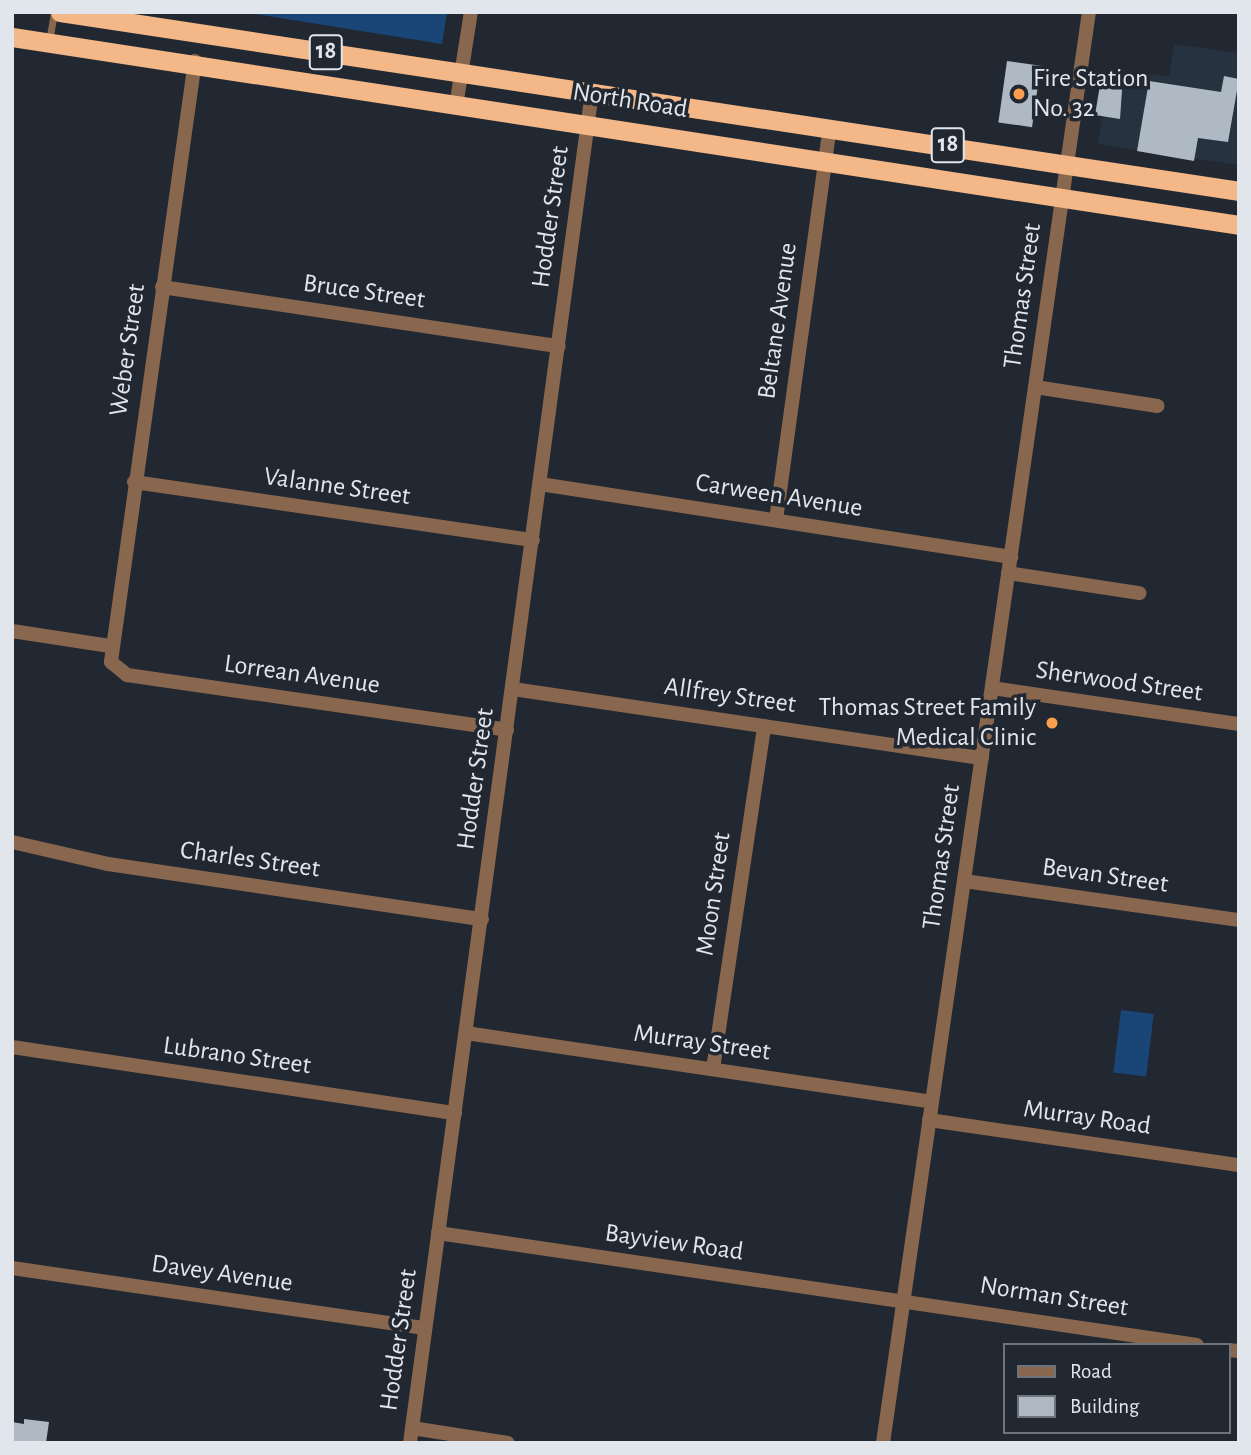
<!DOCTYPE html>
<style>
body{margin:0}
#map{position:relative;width:1251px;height:1455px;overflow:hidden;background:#212831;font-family:"Alegreya Sans",sans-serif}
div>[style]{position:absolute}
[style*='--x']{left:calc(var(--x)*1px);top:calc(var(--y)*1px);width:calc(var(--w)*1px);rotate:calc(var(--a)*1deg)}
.built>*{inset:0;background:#26323f}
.green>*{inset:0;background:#194676;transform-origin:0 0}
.building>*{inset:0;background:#afb9c4;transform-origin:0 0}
.service>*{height:7px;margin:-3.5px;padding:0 3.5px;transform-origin:3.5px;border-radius:3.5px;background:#89674e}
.minor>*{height:14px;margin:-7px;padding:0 7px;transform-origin:7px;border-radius:7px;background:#89674e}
.tertiary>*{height:14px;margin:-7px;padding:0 7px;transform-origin:7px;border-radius:7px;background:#89674e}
.trunk>*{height:19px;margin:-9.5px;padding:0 9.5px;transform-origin:9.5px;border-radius:9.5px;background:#f3b788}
.dots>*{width:19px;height:19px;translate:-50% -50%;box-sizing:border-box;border:4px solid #212831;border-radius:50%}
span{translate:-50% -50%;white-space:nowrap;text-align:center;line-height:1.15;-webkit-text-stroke:7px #212831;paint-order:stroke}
.shield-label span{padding:2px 5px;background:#212831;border:2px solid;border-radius:5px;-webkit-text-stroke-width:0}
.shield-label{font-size:24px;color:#e1e6ec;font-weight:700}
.poi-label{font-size:26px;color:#e1e6ec}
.left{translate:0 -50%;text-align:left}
.right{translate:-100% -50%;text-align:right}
.street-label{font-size:26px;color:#e1e6ec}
.frame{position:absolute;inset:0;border:14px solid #e1e6ec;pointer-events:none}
.legend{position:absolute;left:1003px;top:1343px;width:228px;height:91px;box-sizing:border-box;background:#212831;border:2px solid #6e747c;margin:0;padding:9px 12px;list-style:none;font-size:21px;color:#e1e6ec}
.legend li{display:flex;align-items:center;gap:14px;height:35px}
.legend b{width:35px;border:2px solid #6e747c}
</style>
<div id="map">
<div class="built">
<i style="clip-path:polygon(1174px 44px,1239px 53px,1239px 165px,1098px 144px,1109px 68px,1169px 77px)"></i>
</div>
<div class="green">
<i style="clip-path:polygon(243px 12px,447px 12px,442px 44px)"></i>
<i style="left:1121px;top:1010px;width:33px;height:63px;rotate:7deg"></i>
</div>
<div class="building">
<i style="left:1007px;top:61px;width:34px;height:62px;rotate:8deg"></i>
<i style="clip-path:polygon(1102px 73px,1123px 76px,1120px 119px,1095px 115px)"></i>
<i style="clip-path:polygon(1224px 76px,1239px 79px,1228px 142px,1198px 138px,1194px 161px,1137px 151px,1149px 81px,1221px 92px)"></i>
<i style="clip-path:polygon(24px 1419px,49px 1422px,46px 1443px,12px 1443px,12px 1422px,24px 1424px)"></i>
</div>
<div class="service">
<i style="--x:49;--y:41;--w:29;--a:-80"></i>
</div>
<div class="minor">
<i style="--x:195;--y:61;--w:607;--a:97.96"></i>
<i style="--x:111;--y:662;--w:21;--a:39"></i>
<i style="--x:127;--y:675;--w:384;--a:8.2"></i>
<i style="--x:457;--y:100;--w:89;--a:-81"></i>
<i style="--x:162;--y:287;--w:401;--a:8.5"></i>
<i style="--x:1035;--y:387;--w:124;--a:8.8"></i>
<i style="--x:134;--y:482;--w:403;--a:8.3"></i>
<i style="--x:540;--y:484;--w:477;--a:8.8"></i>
<i style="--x:776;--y:520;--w:396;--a:-82.2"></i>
<i style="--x:1008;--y:573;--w:133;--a:8.7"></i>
<i style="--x:12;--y:631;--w:99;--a:8.7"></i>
<i style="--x:992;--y:688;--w:250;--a:8.3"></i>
<i style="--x:513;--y:689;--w:474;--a:8.4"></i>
<i style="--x:12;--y:842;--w:98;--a:12.9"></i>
<i style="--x:108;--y:864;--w:378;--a:8.4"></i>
<i style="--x:964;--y:881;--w:278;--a:8.1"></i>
<i style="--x:466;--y:1033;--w:470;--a:8.4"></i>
<i style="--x:12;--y:1047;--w:448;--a:8.5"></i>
<i style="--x:713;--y:1069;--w:347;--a:-81.5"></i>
<i style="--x:929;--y:1120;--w:313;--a:8.3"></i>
<i style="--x:438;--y:1233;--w:767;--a:8.39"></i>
<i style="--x:12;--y:1268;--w:417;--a:8.3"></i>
<i style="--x:1228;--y:1350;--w:11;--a:5"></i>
<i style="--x:412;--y:1428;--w:97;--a:8.9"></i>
<i style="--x:410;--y:1443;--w:1363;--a:-82.33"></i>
</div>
<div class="tertiary">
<i style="--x:883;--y:1443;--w:1446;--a:-81.81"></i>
</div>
<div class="trunk">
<i style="--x:60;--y:12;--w:1193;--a:8.63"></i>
<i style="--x:12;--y:37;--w:1241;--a:8.71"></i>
</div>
<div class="dots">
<i style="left:1019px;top:94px;background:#fb9e50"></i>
<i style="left:1052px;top:723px;background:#fb9e50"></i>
</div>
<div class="shield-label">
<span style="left:326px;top:52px">18</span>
<span style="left:948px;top:145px">18</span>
</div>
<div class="poi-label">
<span class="left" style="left:1033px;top:94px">Fire Station<br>No. 32</span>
<span class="right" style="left:1036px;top:723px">Thomas Street Family<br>Medical Clinic</span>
</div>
<div class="street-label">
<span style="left:630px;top:101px;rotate:9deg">North Road</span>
<span style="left:551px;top:217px;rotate:-82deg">Hodder Street</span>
<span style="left:364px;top:292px;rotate:8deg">Bruce Street</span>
<span style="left:1023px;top:296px;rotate:-82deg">Thomas Street</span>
<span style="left:778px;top:321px;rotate:-82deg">Beltane Avenue</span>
<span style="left:128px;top:350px;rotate:-82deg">Weber Street</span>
<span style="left:337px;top:487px;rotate:8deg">Valanne Street</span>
<span style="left:779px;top:496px;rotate:9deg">Carween Avenue</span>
<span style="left:302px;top:675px;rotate:8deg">Lorrean Avenue</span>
<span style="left:1119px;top:682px;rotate:8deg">Sherwood Street</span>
<span style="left:730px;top:696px;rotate:8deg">Allfrey Street</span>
<span style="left:476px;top:779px;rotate:-82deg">Hodder Street</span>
<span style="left:942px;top:857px;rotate:-82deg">Thomas Street</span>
<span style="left:250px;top:860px;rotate:8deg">Charles Street</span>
<span style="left:1105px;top:876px;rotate:8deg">Bevan Street</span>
<span style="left:714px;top:894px;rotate:-82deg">Moon Street</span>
<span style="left:702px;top:1043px;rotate:8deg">Murray Street</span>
<span style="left:237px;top:1056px;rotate:8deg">Lubrano Street</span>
<span style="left:1087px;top:1118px;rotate:8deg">Murray Road</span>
<span style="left:674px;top:1243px;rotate:8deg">Bayview Road</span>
<span style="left:222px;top:1274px;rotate:8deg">Davey Avenue</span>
<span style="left:1054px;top:1297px;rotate:9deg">Norman Street</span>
<span style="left:399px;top:1340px;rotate:-82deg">Hodder Street</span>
</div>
<div class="frame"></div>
<ul class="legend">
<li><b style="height:9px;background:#89674e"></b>Road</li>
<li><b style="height:19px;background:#afb9c4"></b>Building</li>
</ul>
</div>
